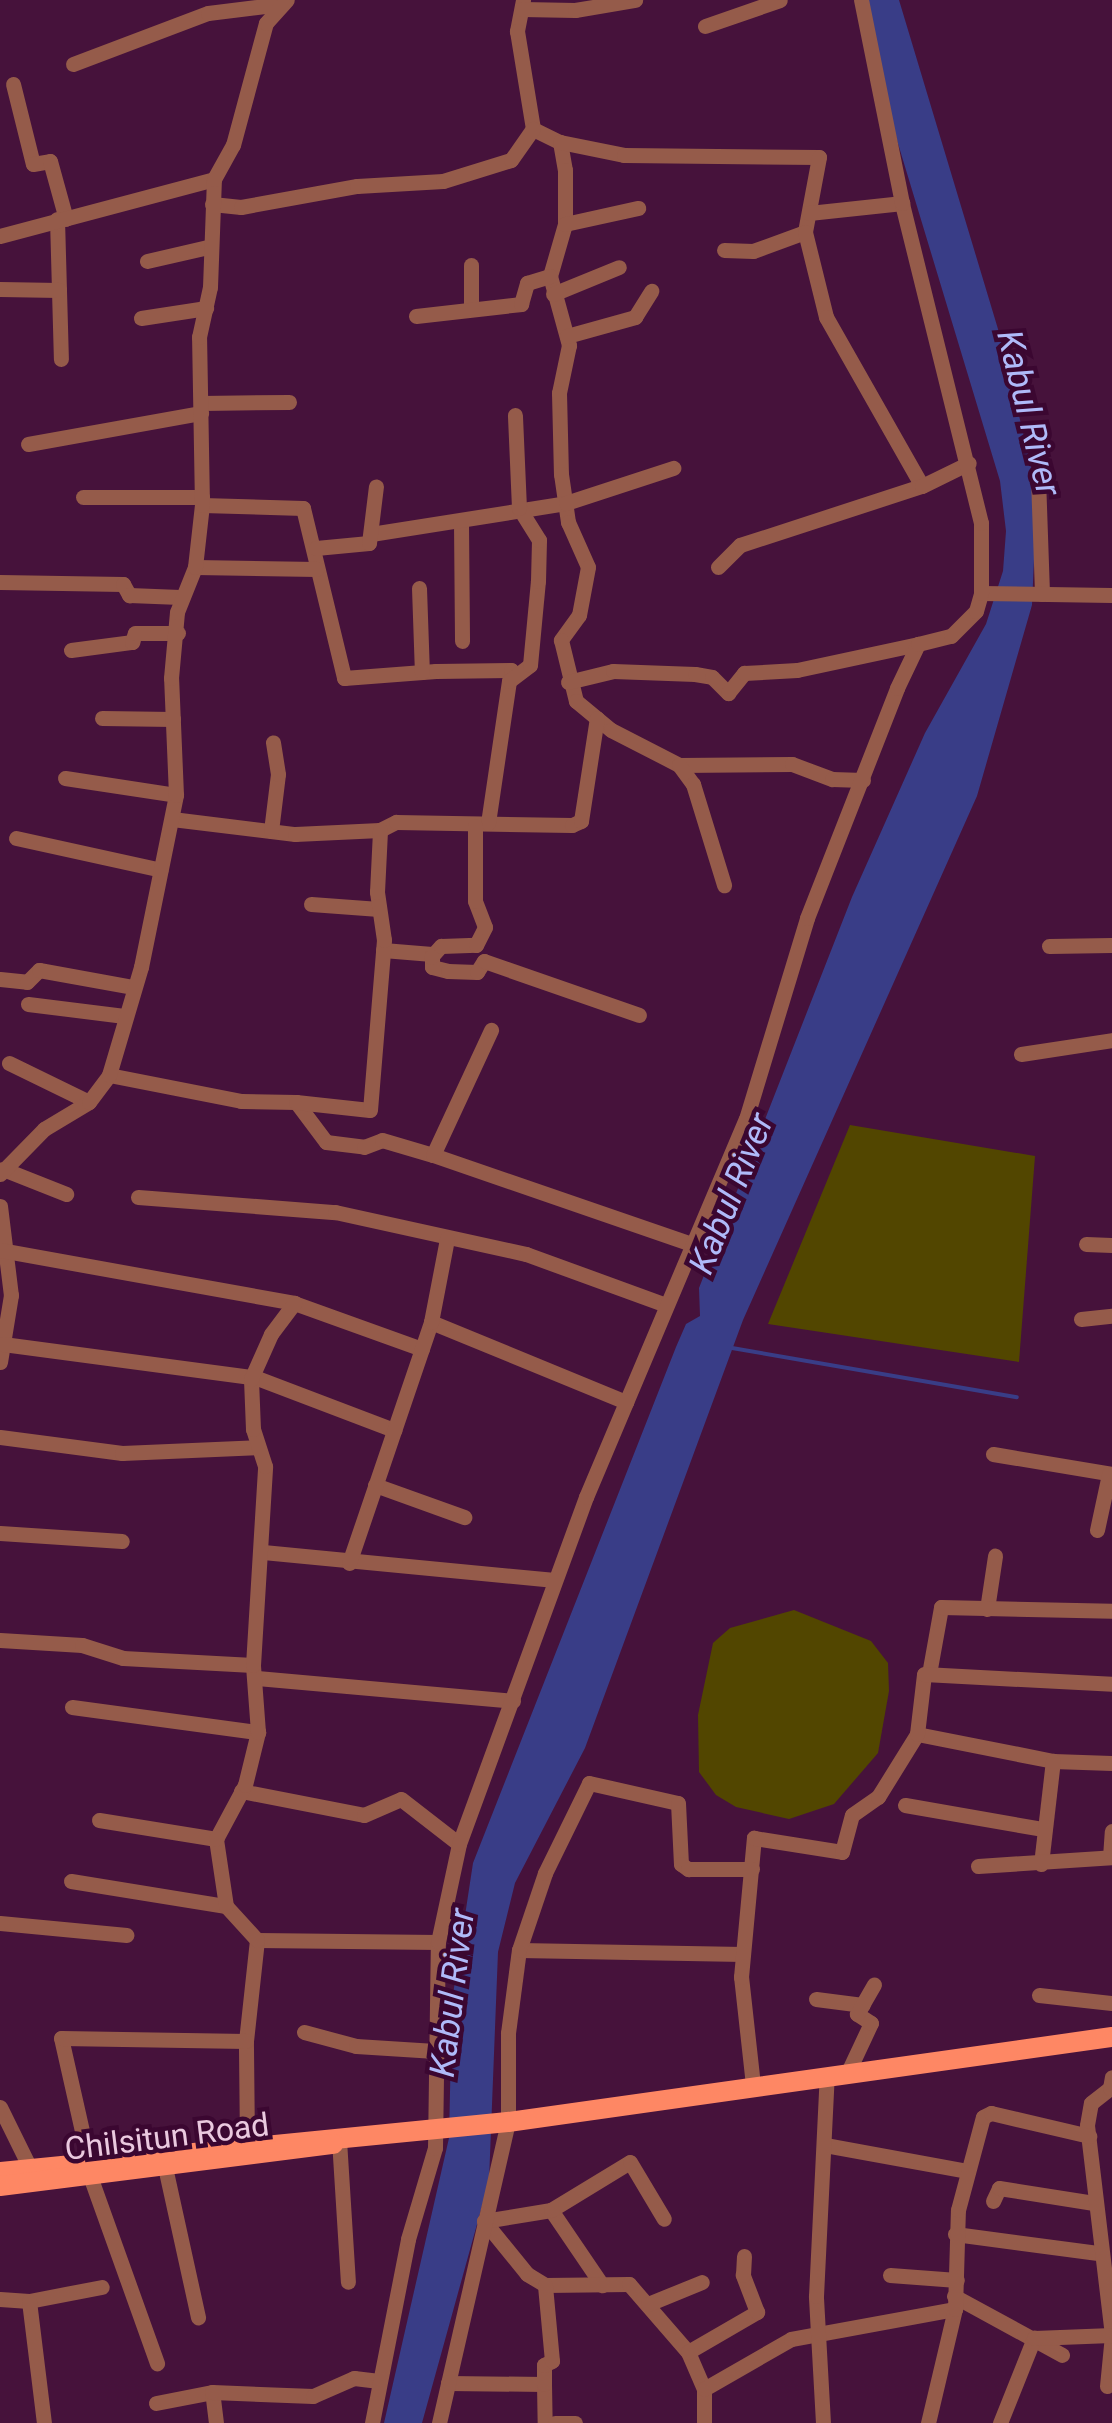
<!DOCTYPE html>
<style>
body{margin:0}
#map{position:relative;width:1112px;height:2423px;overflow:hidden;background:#46123b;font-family:Roboto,sans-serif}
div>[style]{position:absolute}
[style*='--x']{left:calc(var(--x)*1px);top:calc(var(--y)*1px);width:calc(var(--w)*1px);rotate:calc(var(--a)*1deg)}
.green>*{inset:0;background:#524600}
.water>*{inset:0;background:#393d87}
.stream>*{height:4px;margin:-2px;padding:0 2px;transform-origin:2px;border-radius:2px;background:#393d87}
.minor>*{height:15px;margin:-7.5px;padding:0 7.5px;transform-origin:7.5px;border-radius:7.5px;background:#955b4a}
.major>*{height:20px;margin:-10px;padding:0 10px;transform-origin:10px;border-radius:10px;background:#fe8764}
span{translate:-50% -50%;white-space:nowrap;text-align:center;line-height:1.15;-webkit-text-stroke:9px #3b0731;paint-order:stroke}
.street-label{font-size:32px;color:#eac9df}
.water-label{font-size:35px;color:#afbaf9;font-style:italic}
</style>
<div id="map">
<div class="green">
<i style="clip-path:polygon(850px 1125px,1035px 1156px,1019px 1362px,768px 1324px)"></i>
<i style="clip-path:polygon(794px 1610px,871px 1641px,888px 1663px,889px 1691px,878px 1753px,834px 1804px,789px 1819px,736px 1807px,716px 1795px,699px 1772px,698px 1715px,713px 1643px,730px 1628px)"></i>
</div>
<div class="water">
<i style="clip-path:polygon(867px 0,899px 0,1001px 339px,1037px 492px,1032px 605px,977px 796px,743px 1320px,585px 1748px,515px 1883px,498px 1952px,489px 2181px,422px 2423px,384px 2423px,449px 2138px,452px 2001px,473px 1863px,676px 1347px,686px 1324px,700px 1316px,699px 1288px,852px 897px,925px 733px,986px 624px,1003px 571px,1006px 531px,1000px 481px,893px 127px)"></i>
</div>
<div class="stream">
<i style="--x:732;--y:1348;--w:289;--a:9.8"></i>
</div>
<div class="minor">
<i style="--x:523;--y:0;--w:32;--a:101"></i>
<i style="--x:517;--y:31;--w:99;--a:80.7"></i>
<i style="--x:522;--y:9;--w:53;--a:1.1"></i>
<i style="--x:575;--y:10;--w:61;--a:-9.5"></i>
<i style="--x:705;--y:26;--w:79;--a:-19.1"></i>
<i style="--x:73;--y:64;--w:144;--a:-20.7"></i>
<i style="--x:208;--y:13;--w:74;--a:-7"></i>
<i style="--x:13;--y:84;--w:82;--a:76"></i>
<i style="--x:33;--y:164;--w:17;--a:-10"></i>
<i style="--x:50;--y:161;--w:60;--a:74.6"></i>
<i style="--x:533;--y:129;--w:30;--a:26"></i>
<i style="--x:560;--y:142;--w:28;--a:80"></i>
<i style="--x:565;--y:170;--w:54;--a:90"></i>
<i style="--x:565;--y:224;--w:54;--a:106.1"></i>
<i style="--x:550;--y:276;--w:72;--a:74.6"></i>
<i style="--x:569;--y:345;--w:49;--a:101.8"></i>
<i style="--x:559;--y:393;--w:81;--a:88.6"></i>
<i style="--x:561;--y:474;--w:49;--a:81.7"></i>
<i style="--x:568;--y:522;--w:49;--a:66"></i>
<i style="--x:588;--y:567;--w:49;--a:100.6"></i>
<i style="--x:579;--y:615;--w:31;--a:126"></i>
<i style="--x:561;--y:640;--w:63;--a:76.2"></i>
<i style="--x:576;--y:701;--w:45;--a:39.6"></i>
<i style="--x:611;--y:730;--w:76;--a:27.2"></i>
<i style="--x:679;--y:765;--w:113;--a:-0.5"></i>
<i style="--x:792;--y:764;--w:43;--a:20.6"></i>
<i style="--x:832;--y:779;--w:31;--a:2"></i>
<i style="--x:560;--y:142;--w:65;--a:11.5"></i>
<i style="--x:624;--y:155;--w:195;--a:0.6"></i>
<i style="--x:819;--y:157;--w:76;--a:100.6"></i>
<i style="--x:805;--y:232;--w:55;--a:159.9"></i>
<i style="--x:753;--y:251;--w:29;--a:-178"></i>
<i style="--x:212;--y:204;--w:29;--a:6"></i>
<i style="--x:241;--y:207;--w:118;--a:-10.3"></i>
<i style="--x:357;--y:186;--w:86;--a:-3.3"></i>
<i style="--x:443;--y:181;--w:71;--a:-17.2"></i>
<i style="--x:511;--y:160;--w:38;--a:-55"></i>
<i style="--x:809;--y:213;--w:94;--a:-6.1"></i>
<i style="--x:57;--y:219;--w:140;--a:88.4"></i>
<i style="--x:565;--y:224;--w:75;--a:-12.4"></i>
<i style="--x:805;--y:232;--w:88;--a:76.1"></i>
<i style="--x:826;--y:317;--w:194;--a:60.4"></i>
<i style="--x:0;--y:236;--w:221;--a:-14.9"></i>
<i style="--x:147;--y:261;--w:63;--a:-12.9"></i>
<i style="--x:471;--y:265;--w:40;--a:90"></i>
<i style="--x:0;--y:289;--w:59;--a:1"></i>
<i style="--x:553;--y:294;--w:71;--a:-22.2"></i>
<i style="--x:416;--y:316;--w:106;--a:-6.5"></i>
<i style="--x:521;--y:304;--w:22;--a:-74"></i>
<i style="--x:527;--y:283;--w:24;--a:-17"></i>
<i style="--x:141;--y:318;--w:66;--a:-8.7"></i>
<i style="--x:567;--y:336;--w:71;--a:-15.6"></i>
<i style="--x:635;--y:317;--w:31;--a:-58"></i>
<i style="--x:201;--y:403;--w:88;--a:-0.7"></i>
<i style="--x:28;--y:444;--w:176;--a:-10.2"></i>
<i style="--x:1038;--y:478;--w:116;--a:88"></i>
<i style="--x:83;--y:497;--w:119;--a:0"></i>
<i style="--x:202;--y:505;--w:101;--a:1.7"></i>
<i style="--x:303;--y:508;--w:175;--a:76.4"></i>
<i style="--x:344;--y:678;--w:92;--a:-4.4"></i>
<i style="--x:436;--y:671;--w:75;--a:-0.8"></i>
<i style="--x:511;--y:670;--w:7;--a:56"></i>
<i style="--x:461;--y:523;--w:118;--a:89.5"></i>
<i style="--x:371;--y:534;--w:197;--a:-9"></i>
<i style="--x:566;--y:503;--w:113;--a:-18.1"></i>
<i style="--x:316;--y:548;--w:53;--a:-5.4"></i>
<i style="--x:369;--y:543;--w:57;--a:-83"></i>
<i style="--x:195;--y:567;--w:122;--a:0.9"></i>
<i style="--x:718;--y:567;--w:31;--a:-45"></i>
<i style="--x:740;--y:545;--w:191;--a:-18"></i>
<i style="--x:922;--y:486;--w:52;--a:-26.1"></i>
<i style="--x:0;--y:582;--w:123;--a:0.9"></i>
<i style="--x:123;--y:584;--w:13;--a:61"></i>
<i style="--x:129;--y:595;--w:51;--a:2.2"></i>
<i style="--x:419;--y:588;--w:84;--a:88"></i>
<i style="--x:981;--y:593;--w:131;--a:0.9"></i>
<i style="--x:71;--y:650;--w:62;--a:-7.5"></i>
<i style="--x:132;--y:642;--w:9;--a:-72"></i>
<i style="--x:135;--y:633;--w:43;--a:0"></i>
<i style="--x:568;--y:682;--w:46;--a:-13.7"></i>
<i style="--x:613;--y:671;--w:82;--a:2.1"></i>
<i style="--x:695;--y:674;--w:17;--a:10"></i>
<i style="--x:712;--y:677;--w:23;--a:45"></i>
<i style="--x:728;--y:693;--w:26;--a:-51"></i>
<i style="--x:744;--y:673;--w:53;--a:-3.2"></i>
<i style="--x:797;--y:670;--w:124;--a:-12.1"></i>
<i style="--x:102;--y:718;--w:71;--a:0.8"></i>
<i style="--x:679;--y:765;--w:24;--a:54"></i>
<i style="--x:693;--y:784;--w:106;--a:72.9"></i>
<i style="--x:65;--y:778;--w:112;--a:8.7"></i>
<i style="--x:172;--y:819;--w:124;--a:7"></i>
<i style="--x:295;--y:834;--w:85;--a:-2.7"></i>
<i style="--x:380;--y:830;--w:18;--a:-27"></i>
<i style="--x:396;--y:822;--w:176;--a:1"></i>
<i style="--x:572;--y:825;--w:10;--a:-24"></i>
<i style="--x:581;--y:821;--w:104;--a:-81.2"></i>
<i style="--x:488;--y:823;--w:144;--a:-81.6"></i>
<i style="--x:509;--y:681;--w:26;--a:-37"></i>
<i style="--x:530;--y:665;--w:84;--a:-84.6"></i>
<i style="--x:538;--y:581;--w:41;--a:-88.6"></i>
<i style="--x:539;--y:540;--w:38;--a:-122"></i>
<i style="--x:519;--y:508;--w:93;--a:-92.5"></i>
<i style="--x:271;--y:831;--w:57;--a:-83"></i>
<i style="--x:278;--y:774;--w:32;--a:-99"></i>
<i style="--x:16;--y:838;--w:148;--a:12.4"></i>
<i style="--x:311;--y:904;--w:68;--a:4.2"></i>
<i style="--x:1049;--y:946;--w:63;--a:-0.9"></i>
<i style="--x:383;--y:950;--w:49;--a:4.7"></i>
<i style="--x:432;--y:954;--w:13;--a:90"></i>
<i style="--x:432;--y:967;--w:16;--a:14"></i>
<i style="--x:448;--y:971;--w:29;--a:2"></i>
<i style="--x:477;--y:972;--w:13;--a:-58"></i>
<i style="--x:484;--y:961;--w:164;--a:19.2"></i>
<i style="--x:431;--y:957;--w:15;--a:-48"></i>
<i style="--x:441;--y:946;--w:35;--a:-2"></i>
<i style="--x:476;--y:945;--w:20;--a:-63"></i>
<i style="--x:485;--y:927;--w:28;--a:-111"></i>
<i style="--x:475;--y:901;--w:75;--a:-90"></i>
<i style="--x:0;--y:979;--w:27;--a:6"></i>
<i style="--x:27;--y:982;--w:17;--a:-45"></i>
<i style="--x:39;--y:970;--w:96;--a:10.3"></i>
<i style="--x:28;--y:1004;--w:97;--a:7.1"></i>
<i style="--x:1021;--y:1054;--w:92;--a:-8.7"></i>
<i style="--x:9;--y:1063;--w:89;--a:26"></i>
<i style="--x:109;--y:1075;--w:135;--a:11.1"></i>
<i style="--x:241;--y:1101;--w:55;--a:1"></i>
<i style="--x:296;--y:1102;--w:50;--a:53.1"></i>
<i style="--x:326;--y:1142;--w:38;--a:7"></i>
<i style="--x:364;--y:1147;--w:19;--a:-21"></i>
<i style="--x:382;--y:1140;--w:53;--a:16.4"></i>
<i style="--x:433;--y:1155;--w:273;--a:19"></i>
<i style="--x:296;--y:1102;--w:74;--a:6.2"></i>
<i style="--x:370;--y:1110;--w:171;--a:-85.3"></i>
<i style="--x:384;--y:940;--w:49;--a:-98.3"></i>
<i style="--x:377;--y:892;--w:62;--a:-87.2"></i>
<i style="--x:433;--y:1155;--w:138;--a:-65.1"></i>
<i style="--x:3;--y:1169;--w:68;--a:21.6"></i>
<i style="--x:0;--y:1174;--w:63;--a:-45.6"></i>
<i style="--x:44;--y:1129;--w:52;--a:-31"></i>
<i style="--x:89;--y:1102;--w:34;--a:-53"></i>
<i style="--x:109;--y:1075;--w:113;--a:-73.5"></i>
<i style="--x:141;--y:967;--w:176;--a:-78.5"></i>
<i style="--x:176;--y:795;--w:117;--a:-92.4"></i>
<i style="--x:171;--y:678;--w:66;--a:-84.8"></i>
<i style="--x:177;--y:612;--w:48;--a:-68.2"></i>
<i style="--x:195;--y:567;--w:62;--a:-83.6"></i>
<i style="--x:202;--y:505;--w:168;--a:-91"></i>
<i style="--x:199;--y:337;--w:51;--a:-77.6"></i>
<i style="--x:210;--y:287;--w:108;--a:-87.9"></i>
<i style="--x:214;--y:179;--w:39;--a:-61"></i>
<i style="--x:233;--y:145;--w:126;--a:-74.9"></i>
<i style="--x:266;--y:23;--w:31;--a:-48"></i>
<i style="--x:138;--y:1197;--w:198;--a:4.4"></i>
<i style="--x:335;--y:1212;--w:196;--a:12.4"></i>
<i style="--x:526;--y:1254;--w:149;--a:20"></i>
<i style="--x:0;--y:1206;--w:90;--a:83"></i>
<i style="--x:11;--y:1295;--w:68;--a:99.3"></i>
<i style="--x:1086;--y:1244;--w:26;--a:2"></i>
<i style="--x:0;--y:1250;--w:299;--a:10.2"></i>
<i style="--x:294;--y:1303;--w:136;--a:19.8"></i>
<i style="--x:1081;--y:1319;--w:31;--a:-6"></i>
<i style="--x:431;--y:1322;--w:211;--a:22.3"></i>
<i style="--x:3;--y:1344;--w:256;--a:7.6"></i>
<i style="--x:257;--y:1378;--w:147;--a:20.8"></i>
<i style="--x:0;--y:1437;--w:123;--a:7.5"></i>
<i style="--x:122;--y:1453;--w:135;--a:-2.5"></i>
<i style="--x:993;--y:1454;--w:121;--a:9.5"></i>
<i style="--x:375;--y:1485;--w:95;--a:19.8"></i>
<i style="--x:1097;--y:1530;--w:57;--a:-77.9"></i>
<i style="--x:0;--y:1533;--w:122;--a:3.8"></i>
<i style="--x:263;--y:1552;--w:293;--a:5.5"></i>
<i style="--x:349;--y:1563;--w:255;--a:-71.2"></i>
<i style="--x:431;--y:1322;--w:85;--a:-79.1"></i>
<i style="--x:987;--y:1609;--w:54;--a:-81.4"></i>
<i style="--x:0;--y:1640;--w:82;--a:3.5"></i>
<i style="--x:82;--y:1645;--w:43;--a:17.6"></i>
<i style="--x:123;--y:1658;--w:130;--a:3.1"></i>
<i style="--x:929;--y:1674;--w:68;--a:-79.8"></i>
<i style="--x:941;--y:1607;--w:171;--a:1.3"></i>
<i style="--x:257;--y:1678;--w:257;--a:5.1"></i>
<i style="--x:72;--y:1707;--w:188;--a:7.7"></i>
<i style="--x:917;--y:1734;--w:139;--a:11.2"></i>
<i style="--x:1053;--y:1761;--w:59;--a:1.9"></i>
<i style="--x:241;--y:1791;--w:125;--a:11"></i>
<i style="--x:364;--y:1815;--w:40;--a:-23.4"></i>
<i style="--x:401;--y:1799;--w:73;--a:37.8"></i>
<i style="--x:905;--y:1805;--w:139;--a:9.9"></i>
<i style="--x:99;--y:1820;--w:119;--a:9.2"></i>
<i style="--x:1110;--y:1857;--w:26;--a:-86"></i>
<i style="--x:1041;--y:1864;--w:104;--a:-83.4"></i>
<i style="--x:978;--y:1866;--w:134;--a:-3.8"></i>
<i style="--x:71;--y:1881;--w:157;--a:9.2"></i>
<i style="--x:0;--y:1923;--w:127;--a:5.4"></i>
<i style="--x:257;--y:1940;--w:181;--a:0.6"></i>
<i style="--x:519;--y:1950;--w:224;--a:1"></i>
<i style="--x:1039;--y:1995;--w:73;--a:6.3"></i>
<i style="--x:816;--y:1999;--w:47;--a:7.3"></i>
<i style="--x:304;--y:2032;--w:54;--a:15.1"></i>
<i style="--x:356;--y:2046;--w:79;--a:3.6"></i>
<i style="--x:848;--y:2072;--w:54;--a:-64.9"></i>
<i style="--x:871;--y:2023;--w:17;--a:-147"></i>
<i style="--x:857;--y:2014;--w:34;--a:-60"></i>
<i style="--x:753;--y:2085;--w:109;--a:-96.3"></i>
<i style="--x:741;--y:1977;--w:140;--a:-84.7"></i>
<i style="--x:754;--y:1838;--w:89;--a:9"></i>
<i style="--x:842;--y:1852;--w:38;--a:-75"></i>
<i style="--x:852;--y:1815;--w:32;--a:-35"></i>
<i style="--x:878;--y:1797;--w:74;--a:-58.2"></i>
<i style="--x:917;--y:1734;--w:60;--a:-83.3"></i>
<i style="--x:924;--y:1674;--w:188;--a:3"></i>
<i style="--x:0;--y:2107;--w:68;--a:63.8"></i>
<i style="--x:339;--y:2140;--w:142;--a:86.4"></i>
<i style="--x:247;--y:2144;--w:103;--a:-90.6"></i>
<i style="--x:246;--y:2041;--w:102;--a:-83.8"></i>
<i style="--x:257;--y:1940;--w:46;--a:-132.4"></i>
<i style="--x:226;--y:1906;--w:68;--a:-98.5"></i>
<i style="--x:216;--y:1839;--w:61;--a:-61.8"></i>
<i style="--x:245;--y:1785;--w:55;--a:-76.2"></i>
<i style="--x:258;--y:1732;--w:67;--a:-94.3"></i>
<i style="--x:253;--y:1665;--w:199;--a:-86.5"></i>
<i style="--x:265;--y:1466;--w:39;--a:-108"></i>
<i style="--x:253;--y:1429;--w:50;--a:-92.3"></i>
<i style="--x:251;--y:1379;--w:49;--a:-66"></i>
<i style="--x:271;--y:1334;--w:39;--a:-53"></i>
<i style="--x:825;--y:2145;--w:144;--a:10.4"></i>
<i style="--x:89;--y:2162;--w:127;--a:-102.7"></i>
<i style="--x:61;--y:2038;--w:185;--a:0.9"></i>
<i style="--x:165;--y:2167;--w:154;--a:77.6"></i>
<i style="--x:90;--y:2176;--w:199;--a:70.3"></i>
<i style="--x:993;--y:2201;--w:14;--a:-65"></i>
<i style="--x:999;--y:2188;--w:96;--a:9"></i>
<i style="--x:551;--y:2210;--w:91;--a:55.8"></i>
<i style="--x:484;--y:2221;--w:68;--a:50.9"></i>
<i style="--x:527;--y:2274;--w:21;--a:31"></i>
<i style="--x:545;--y:2285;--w:84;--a:-0.7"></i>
<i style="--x:629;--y:2284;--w:90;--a:49.1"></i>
<i style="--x:688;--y:2352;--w:40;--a:66.6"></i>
<i style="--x:704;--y:2389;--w:34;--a:90"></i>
<i style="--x:484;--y:2221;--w:68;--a:-9.3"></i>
<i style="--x:551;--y:2210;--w:92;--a:-31.3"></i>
<i style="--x:630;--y:2162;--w:66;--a:59.2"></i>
<i style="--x:955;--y:2234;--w:144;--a:7.6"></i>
<i style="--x:890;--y:2275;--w:67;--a:4.3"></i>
<i style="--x:954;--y:2296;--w:123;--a:28.6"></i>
<i style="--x:0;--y:2299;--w:29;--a:4"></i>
<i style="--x:29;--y:2301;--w:74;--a:-10.9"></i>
<i style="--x:29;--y:2301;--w:123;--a:83"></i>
<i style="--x:648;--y:2304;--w:58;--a:-22.2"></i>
<i style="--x:688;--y:2352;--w:80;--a:-30.1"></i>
<i style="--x:757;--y:2312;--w:40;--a:-111"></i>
<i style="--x:743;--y:2275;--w:19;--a:-87"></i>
<i style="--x:448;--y:2383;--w:96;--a:0.6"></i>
<i style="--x:544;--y:2384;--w:39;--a:89"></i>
<i style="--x:544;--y:2384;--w:19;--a:-90"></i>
<i style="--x:544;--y:2365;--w:9;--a:-27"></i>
<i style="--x:552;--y:2361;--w:76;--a:-95.3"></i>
<i style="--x:1107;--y:2386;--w:51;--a:-84.4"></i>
<i style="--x:1112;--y:2335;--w:211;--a:-96.8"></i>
<i style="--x:1087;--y:2125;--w:22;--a:-80"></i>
<i style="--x:1091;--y:2103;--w:24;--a:-38"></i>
<i style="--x:1110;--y:2088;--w:11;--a:-80"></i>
<i style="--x:704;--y:2389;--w:100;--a:-29.9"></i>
<i style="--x:791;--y:2339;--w:167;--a:-10.4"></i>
<i style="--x:156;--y:2403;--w:57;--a:-11.1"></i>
<i style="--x:216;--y:2423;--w:31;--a:-97"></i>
<i style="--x:212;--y:2392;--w:101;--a:2.3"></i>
<i style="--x:313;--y:2396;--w:45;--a:-23.7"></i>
<i style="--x:354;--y:2378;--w:23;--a:7"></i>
<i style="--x:372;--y:2423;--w:187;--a:-78.9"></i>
<i style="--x:408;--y:2239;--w:95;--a:-73.5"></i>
<i style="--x:435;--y:2148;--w:206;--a:-89.2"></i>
<i style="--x:438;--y:1942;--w:100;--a:-77.9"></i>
<i style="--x:459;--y:1844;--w:370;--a:-69.9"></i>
<i style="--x:586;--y:1497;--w:410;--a:-67.1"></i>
<i style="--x:746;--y:1119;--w:210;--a:-73.1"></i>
<i style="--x:807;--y:918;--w:247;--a:-68.6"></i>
<i style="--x:897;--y:688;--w:49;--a:-64.5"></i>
<i style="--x:918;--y:644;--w:34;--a:-14"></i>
<i style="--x:951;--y:636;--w:35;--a:-45"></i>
<i style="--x:976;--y:611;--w:19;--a:-74"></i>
<i style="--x:981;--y:593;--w:70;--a:-90"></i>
<i style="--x:981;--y:523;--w:330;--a:-103.9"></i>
<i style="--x:902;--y:203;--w:207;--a:-101.4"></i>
<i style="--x:439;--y:2423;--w:309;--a:-77.1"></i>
<i style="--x:508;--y:2122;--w:89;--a:-90"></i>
<i style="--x:508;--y:2033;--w:84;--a:-82.5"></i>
<i style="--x:519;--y:1950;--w:81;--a:-71.3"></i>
<i style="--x:545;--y:1873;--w:100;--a:-63.9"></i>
<i style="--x:589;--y:1783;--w:91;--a:12.7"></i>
<i style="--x:678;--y:1803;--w:61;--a:87.2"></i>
<i style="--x:681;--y:1864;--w:9;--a:36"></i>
<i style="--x:688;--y:1869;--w:64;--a:0"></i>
<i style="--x:555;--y:2423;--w:20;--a:0"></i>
<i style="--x:823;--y:2423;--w:127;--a:-93.2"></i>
<i style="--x:816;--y:2296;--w:221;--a:-87.2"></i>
<i style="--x:928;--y:2423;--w:117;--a:-76.7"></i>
<i style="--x:955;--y:2309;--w:99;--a:-88.3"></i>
<i style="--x:958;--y:2210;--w:96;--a:-75"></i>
<i style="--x:983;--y:2117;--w:9;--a:-27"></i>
<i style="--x:991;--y:2113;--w:101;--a:13.2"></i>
<i style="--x:1000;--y:2423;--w:92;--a:-68.2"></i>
<i style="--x:1034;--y:2338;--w:78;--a:-2.2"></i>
</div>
<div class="major">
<i style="--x:0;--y:2172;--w:510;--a:-5.62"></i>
<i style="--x:508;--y:2122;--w:610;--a:-8.01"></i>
<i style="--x:0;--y:2186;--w:336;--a:-7.2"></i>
</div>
<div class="street-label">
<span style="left:167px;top:2137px;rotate:-7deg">Chilsitun Road</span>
</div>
<div class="water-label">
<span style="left:1028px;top:413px;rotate:76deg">Kabul River</span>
<span style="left:732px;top:1194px;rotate:-68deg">Kabul River</span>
<span style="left:453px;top:1993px;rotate:-83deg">Kabul River</span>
</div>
</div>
